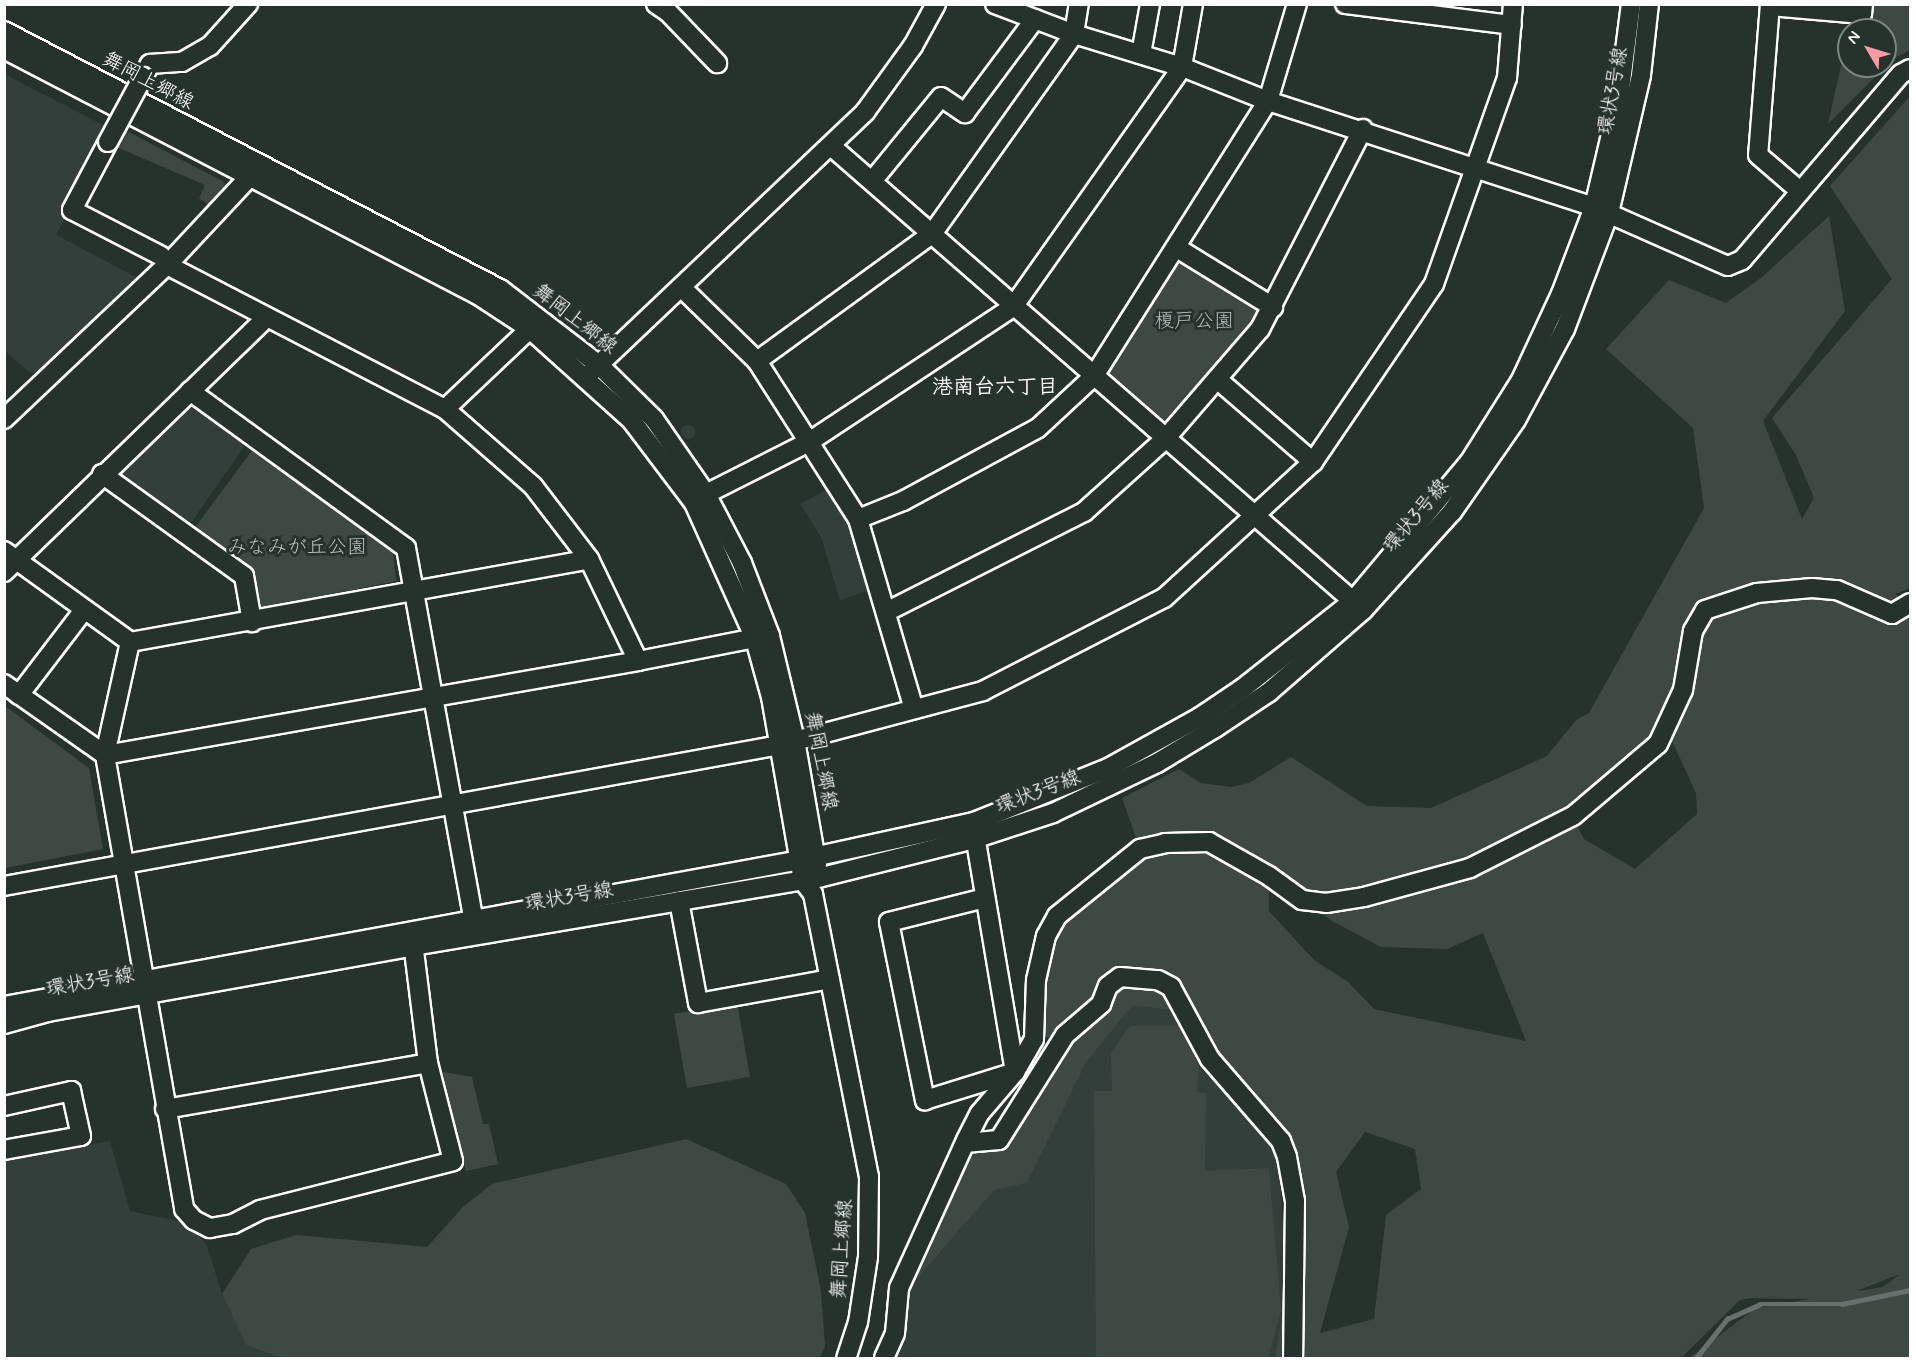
<!DOCTYPE html>
<meta charset="utf-8">
<style>
body{margin:0}
#map{position:relative;width:1915px;height:1363px;overflow:hidden;background:#26332d;font-family:Mynerve,"Klee One",sans-serif}
div>[style]{position:absolute}
[style*='--x']{left:calc(var(--x)*1px);top:calc(var(--y)*1px);width:calc(var(--w)*1px);rotate:calc(var(--a)*1deg)}
.built>*{inset:0;background:#333f3a}
.round{border-radius:50%}
.green>*{inset:0;background:#3e4944;transform-origin:0 0}
.stream>*{height:4.5px;margin:-2.25px;padding:0 2.25px;transform-origin:2.25px;border-radius:2.25px;background:#67706c}
.roads{filter:drop-shadow(2px 0 #fff) drop-shadow(-2px 0 #fff) drop-shadow(0 2px #fff) drop-shadow(0 -2px #fff)}
.minor>*{height:18px;margin:-9px;padding:0 9px;transform-origin:9px;border-radius:9px;background:#26332d}
.bridges{filter:drop-shadow(2px 0 #fff) drop-shadow(-2px 0 #fff) drop-shadow(0 2px #fff) drop-shadow(0 -2px #fff)}
.minor-bridge>*{height:18px;margin:-9px;padding:0 9px;transform-origin:9px;border-radius:9px;background:#26332d}
span{translate:-50% -50%;white-space:nowrap;text-align:center;line-height:1.15;-webkit-text-stroke:6px #26332d;paint-order:stroke}
.street-label{font-size:20px;color:#fff}
.park-label{font-size:20px;color:#bbbfbe}
.neighbourhood-label{font-size:21px;color:#fff;font-weight:700}
.frame{position:absolute;inset:0;border:6px solid #fff;pointer-events:none}
.north{position:absolute;left:1837px;top:18px;width:60px;height:60px;box-sizing:border-box;background:#26332d;border:2px solid #7d8581;border-radius:50%;rotate:308deg;font-size:16px;font-weight:700;line-height:24px;text-align:center;color:#fff}
.north::after{content:'';display:block;margin:auto;width:21px;height:27px;background:#ff9aa2;clip-path:polygon(50% 0,100% 100%,50% 72%,0 100%)}
</style>
<div id="map">
<div class="built">
<i style="clip-path:polygon(4px 74px,111px 129px,56px 235px,136px 277px,38px 373px,29px 372px,5px 351px)"></i>
<i style="clip-path:polygon(190px 403px,246px 444px,188px 527px,119px 476px,120px 470px)"></i>
<i class="round" style="left:681px;top:425px;width:14px;height:14px"></i>
<i style="clip-path:polygon(830px 488px,852px 521px,873px 589px,840px 600px,821px 537px,800px 504px)"></i>
<i style="clip-path:polygon(1133px 1005px,1176px 1011px,1199px 1066px,1278px 1151px,1288px 1299px,1278px 1355px,1275px 1358px,889px 1358px,907px 1290px,994px 1189px,1027px 1183px,1087px 1061px)"></i>
<i style="clip-path:polygon(110px 1141px,130px 1211px,189px 1223px,207px 1246px,222px 1294px,246px 1345px,282px 1358px,5px 1358px,5px 1159px)"></i>
</div>
<div class="green">
<i style="clip-path:polygon(evenodd,1876px 5px,1910px 5px,1910px 50px,1893px 59px,1828px 124px,1851px 21px,1876px 5px,1849px 30px,1885px 30px,1885px 66px,1849px 66px,1849px 30px)"></i>
<i style="clip-path:polygon(evenodd,1910px 96px,1910px 588px,1895px 594px,1910px 605px,1910px 1358px,1689px 1358px,1756px 1308px,1810px 1299px,1750px 1298px,1740px 1300px,1681px 1358px,1275px 1358px,1300px 1212px,1282px 1145px,1176px 1011px,1133px 1005px,1087px 1061px,1027px 1183px,994px 1190px,907px 1290px,966px 1140px,999px 1140px,1064px 1035px,1034px 1039px,1057px 916px,1140px 849px,1122px 798px,1179px 769px,1201px 783px,1231px 787px,1249px 783px,1291px 757px,1367px 806px,1431px 808px,1547px 756px,1576px 720px,1589px 713px,1704px 508px,1693px 428px,1606px 349px,1669px 280px,1726px 303px,1761px 278px,1829px 216px,1845px 311px,1763px 421px,1802px 519px,1814px 498px,1796px 455px,1772px 418px,1892px 279px,1830px 186px,1910px 96px,1658px 736px,1673px 743px,1696px 793px,1697px 814px,1635px 869px,1584px 839px,1570px 812px,1658px 736px,1910px 96px,1269px 876px,1332px 921px,1381px 947px,1447px 949px,1483px 933px,1526px 1041px,1374px 1009px,1348px 982px,1314px 960px,1269px 911px,1269px 876px,1910px 96px,1365px 1132px,1415px 1149px,1421px 1189px,1386px 1215px,1374px 1319px,1320px 1333px,1349px 1227px,1336px 1172px,1365px 1132px,1910px 96px,1900px 1274px,1883px 1287px,1859px 1291px,1859px 1290px,1900px 1274px)"></i>
<i style="clip-path:polygon(121px 128px,224px 182px,226px 190px,209px 205px,199px 198px,205px 185px,112px 145px)"></i>
<i style="clip-path:polygon(1184px 259px,1258px 305px,1262px 312px,1192px 397px,1168px 422px,1162px 423px,1110px 377px,1109px 370px,1178px 261px)"></i>
<i style="clip-path:polygon(253px 449px,393px 551px,396px 581px,261px 608px,252px 573px,194px 529px)"></i>
<i style="clip-path:polygon(5px 706px,89px 768px,103px 849px,5px 868px)"></i>
<i style="left:737px;top:1003px;width:75px;height:64px;rotate:80deg"></i>
<i style="clip-path:polygon(1130px 1026px,1182px 1026px,1199px 1066px,1197px 1092px,1206px 1093px,1205px 1171px,1269px 1168px,1281px 1310px,1268px 1358px,1096px 1358px,1094px 1091px,1112px 1091px,1111px 1053px)"></i>
<i style="clip-path:polygon(443px 1072px,472px 1077px,483px 1124px,489px 1124px,498px 1164px,466px 1171px)"></i>
<i style="clip-path:polygon(686px 1139px,786px 1184px,805px 1213px,821px 1291px,825px 1346px,820px 1358px,282px 1358px,246px 1345px,222px 1294px,251px 1249px,296px 1235px,427px 1247px,464px 1206px,492px 1184px)"></i>
</div>
<div class="stream">
<i style="--x:1696;--y:1358;--w:50;--a:-51.5"></i>
<i style="--x:1727;--y:1319;--w:36;--a:-24"></i>
<i style="--x:1760;--y:1304;--w:82;--a:0"></i>
<i style="--x:1842;--y:1304;--w:69;--a:-11.6"></i>
</div>
<div class="roads">
<div class="minor">
<i style="--x:656;--y:4;--w:14;--a:34"></i>
<i style="--x:668;--y:12;--w:71;--a:46.1"></i>
<i style="--x:995;--y:4;--w:85;--a:20.8"></i>
<i style="--x:1074;--y:34;--w:113;--a:17"></i>
<i style="--x:1182;--y:67;--w:92;--a:21.6"></i>
<i style="--x:1268;--y:101;--w:343;--a:18"></i>
<i style="--x:1594;--y:207;--w:146;--a:23.8"></i>
<i style="--x:1728;--y:266;--w:15;--a:-23"></i>
<i style="--x:1742;--y:260;--w:245;--a:-49.5"></i>
<i style="--x:1901;--y:74;--w:10;--a:-29"></i>
<i style="--x:1345;--y:4;--w:168;--a:7.2"></i>
<i style="--x:1770;--y:4;--w:151;--a:94.5"></i>
<i style="--x:1758;--y:155;--w:55;--a:40.6"></i>
<i style="--x:1770;--y:6;--w:92;--a:5"></i>
<i style="--x:1862;--y:14;--w:10;--a:-84"></i>
<i style="--x:4;--y:31;--w:559;--a:27.48"></i>
<i style="--x:500;--y:289;--w:125;--a:37.5"></i>
<i style="--x:599;--y:365;--w:77;--a:44.5"></i>
<i style="--x:654;--y:419;--w:91;--a:55.3"></i>
<i style="--x:706;--y:494;--w:78;--a:62.4"></i>
<i style="--x:742;--y:563;--w:78;--a:69"></i>
<i style="--x:770;--y:636;--w:107;--a:76.5"></i>
<i style="--x:795;--y:740;--w:128;--a:80.1"></i>
<i style="--x:4;--y:49;--w:534;--a:27.43"></i>
<i style="--x:478;--y:295;--w:62;--a:33.2"></i>
<i style="--x:530;--y:329;--w:137;--a:42"></i>
<i style="--x:632;--y:421;--w:103;--a:52.9"></i>
<i style="--x:694;--y:503;--w:149;--a:65.8"></i>
<i style="--x:755;--y:639;--w:60;--a:74.6"></i>
<i style="--x:771;--y:697;--w:187;--a:80.1"></i>
<i style="--x:803;--y:881;--w:16;--a:52"></i>
<i style="--x:813;--y:894;--w:288;--a:78.8"></i>
<i style="--x:869;--y:1177;--w:80;--a:90.7"></i>
<i style="--x:868;--y:1257;--w:66;--a:98.7"></i>
<i style="--x:858;--y:1322;--w:38;--a:108"></i>
<i style="--x:1141;--y:54;--w:51;--a:-79.8"></i>
<i style="--x:143;--y:77;--w:15;--a:-62"></i>
<i style="--x:150;--y:64;--w:32;--a:-4"></i>
<i style="--x:182;--y:62;--w:32;--a:-30"></i>
<i style="--x:210;--y:46;--w:57;--a:-47.9"></i>
<i style="--x:108;--y:142;--w:77;--a:117.9"></i>
<i style="--x:72;--y:210;--w:100;--a:27.3"></i>
<i style="--x:831;--y:146;--w:703;--a:41.08"></i>
<i style="--x:873;--y:180;--w:107;--a:-50.7"></i>
<i style="--x:941;--y:97;--w:29;--a:34"></i>
<i style="--x:965;--y:113;--w:117;--a:-53.3"></i>
<i style="--x:1177;--y:248;--w:113;--a:31.6"></i>
<i style="--x:167;--y:265;--w:313;--a:27.4"></i>
<i style="--x:445;--y:409;--w:117;--a:41.2"></i>
<i style="--x:533;--y:486;--w:92;--a:52.5"></i>
<i style="--x:589;--y:559;--w:113;--a:64.3"></i>
<i style="--x:638;--y:661;--w:130;--a:-11.1"></i>
<i style="--x:683;--y:289;--w:103;--a:44.2"></i>
<i style="--x:757;--y:361;--w:188;--a:57.4"></i>
<i style="--x:858;--y:519;--w:198;--a:73.6"></i>
<i style="--x:757;--y:361;--w:216;--a:-36"></i>
<i style="--x:932;--y:234;--w:245;--a:-54.6"></i>
<i style="--x:1074;--y:34;--w:30;--a:-81"></i>
<i style="--x:590;--y:373;--w:379;--a:-43.5"></i>
<i style="--x:865;--y:112;--w:82;--a:-54"></i>
<i style="--x:913;--y:46;--w:48;--a:-61.3"></i>
<i style="--x:1217;--y:379;--w:127;--a:40.8"></i>
<i style="--x:190;--y:391;--w:267;--a:36"></i>
<i style="--x:406;--y:548;--w:386;--a:79.7"></i>
<i style="--x:445;--y:409;--w:127;--a:-43.4"></i>
<i style="--x:4;--y:419;--w:226;--a:-43.4"></i>
<i style="--x:168;--y:264;--w:130;--a:-46.9"></i>
<i style="--x:102;--y:474;--w:175;--a:35.7"></i>
<i style="--x:244;--y:576;--w:47;--a:80.1"></i>
<i style="--x:706;--y:494;--w:115;--a:-26.8"></i>
<i style="--x:809;--y:442;--w:245;--a:-33.5"></i>
<i style="--x:1013;--y:307;--w:294;--a:-54.8"></i>
<i style="--x:1182;--y:67;--w:64;--a:-80.1"></i>
<i style="--x:858;--y:519;--w:48;--a:-21.8"></i>
<i style="--x:903;--y:501;--w:153;--a:-28.4"></i>
<i style="--x:1038;--y:428;--w:76;--a:-42.9"></i>
<i style="--x:1094;--y:376;--w:325;--a:-57.7"></i>
<i style="--x:1268;--y:101;--w:101;--a:-73.4"></i>
<i style="--x:4;--y:551;--w:155;--a:35.8"></i>
<i style="--x:130;--y:642;--w:116;--a:102.5"></i>
<i style="--x:105;--y:755;--w:461;--a:80.1"></i>
<i style="--x:184;--y:1209;--w:15;--a:48"></i>
<i style="--x:194;--y:1220;--w:18;--a:27"></i>
<i style="--x:210;--y:1228;--w:23;--a:-10"></i>
<i style="--x:233;--y:1224;--w:30;--a:-27"></i>
<i style="--x:260;--y:1210;--w:199;--a:-14.2"></i>
<i style="--x:453;--y:1161;--w:101;--a:-104.3"></i>
<i style="--x:428;--y:1063;--w:130;--a:-97.1"></i>
<i style="--x:4;--y:572;--w:365;--a:-44.1"></i>
<i style="--x:888;--y:611;--w:220;--a:-26.8"></i>
<i style="--x:1084;--y:512;--w:109;--a:-42"></i>
<i style="--x:1165;--y:439;--w:145;--a:-49.2"></i>
<i style="--x:1260;--y:329;--w:225;--a:-62.8"></i>
<i style="--x:130;--y:642;--w:466;--a:-10.2"></i>
<i style="--x:4;--y:684;--w:123;--a:35.1"></i>
<i style="--x:105;--y:755;--w:541;--a:-10"></i>
<i style="--x:19;--y:695;--w:107;--a:-52.6"></i>
<i style="--x:4;--y:886;--w:789;--a:-10.3"></i>
<i style="--x:780;--y:745;--w:210;--a:-14.9"></i>
<i style="--x:983;--y:691;--w:203;--a:-27.2"></i>
<i style="--x:1164;--y:598;--w:202;--a:-42.4"></i>
<i style="--x:1313;--y:462;--w:215;--a:-55.8"></i>
<i style="--x:1434;--y:284;--w:219;--a:-70.5"></i>
<i style="--x:1507;--y:78;--w:74;--a:-85.4"></i>
<i style="--x:985;--y:898;--w:99;--a:166"></i>
<i style="--x:889;--y:922;--w:182;--a:78.6"></i>
<i style="--x:925;--y:1100;--w:94;--a:-17.3"></i>
<i style="--x:1015;--y:1072;--w:38;--a:-60"></i>
<i style="--x:1034;--y:1039;--w:59;--a:-88.1"></i>
<i style="--x:1036;--y:980;--w:45;--a:-77.2"></i>
<i style="--x:1046;--y:936;--w:23;--a:-61"></i>
<i style="--x:1057;--y:916;--w:107;--a:-38.9"></i>
<i style="--x:1140;--y:849;--w:26;--a:-13"></i>
<i style="--x:1165;--y:843;--w:44;--a:-1.3"></i>
<i style="--x:1209;--y:842;--w:69;--a:29.5"></i>
<i style="--x:1269;--y:876;--w:41;--a:36"></i>
<i style="--x:1302;--y:900;--w:24;--a:7"></i>
<i style="--x:1326;--y:903;--w:38;--a:-9"></i>
<i style="--x:1364;--y:897;--w:110;--a:-15.3"></i>
<i style="--x:1470;--y:868;--w:115;--a:-26.8"></i>
<i style="--x:1573;--y:816;--w:111;--a:-40.3"></i>
<i style="--x:1658;--y:744;--w:60;--a:-65.2"></i>
<i style="--x:1683;--y:690;--w:60;--a:-80.4"></i>
<i style="--x:1693;--y:631;--w:24;--a:-60"></i>
<i style="--x:1705;--y:610;--w:55;--a:-18.1"></i>
<i style="--x:1757;--y:593;--w:55;--a:-5.2"></i>
<i style="--x:1812;--y:588;--w:25;--a:5"></i>
<i style="--x:1837;--y:590;--w:60;--a:23.6"></i>
<i style="--x:1892;--y:614;--w:21;--a:-31"></i>
<i style="--x:679;--y:901;--w:104;--a:79.4"></i>
<i style="--x:698;--y:1003;--w:134;--a:-10.3"></i>
<i style="--x:4;--y:1006;--w:809;--a:-10.39"></i>
<i style="--x:800;--y:860;--w:178;--a:-12.3"></i>
<i style="--x:974;--y:822;--w:144;--a:-21.9"></i>
<i style="--x:1108;--y:768;--w:105;--a:-29"></i>
<i style="--x:1200;--y:717;--w:52;--a:-34"></i>
<i style="--x:1243;--y:688;--w:140;--a:-38.3"></i>
<i style="--x:1353;--y:601;--w:182;--a:-50.1"></i>
<i style="--x:1470;--y:461;--w:96;--a:-57.8"></i>
<i style="--x:1521;--y:380;--w:95;--a:-65.1"></i>
<i style="--x:1561;--y:294;--w:93;--a:-69.2"></i>
<i style="--x:1594;--y:207;--w:105;--a:-76.8"></i>
<i style="--x:1618;--y:105;--w:102;--a:-82.7"></i>
<i style="--x:4;--y:1024;--w:46;--a:-15.3"></i>
<i style="--x:48;--y:1012;--w:372;--a:-10.2"></i>
<i style="--x:414;--y:946;--w:410;--a:-9.6"></i>
<i style="--x:818;--y:878;--w:161;--a:-14"></i>
<i style="--x:974;--y:839;--w:83;--a:-18.2"></i>
<i style="--x:1053;--y:813;--w:115;--a:-25.7"></i>
<i style="--x:1157;--y:763;--w:68;--a:-31.1"></i>
<i style="--x:1215;--y:728;--w:65;--a:-33.7"></i>
<i style="--x:1269;--y:692;--w:125;--a:-41.1"></i>
<i style="--x:1363;--y:610;--w:132;--a:-47.8"></i>
<i style="--x:1452;--y:512;--w:112;--a:-55.2"></i>
<i style="--x:1516;--y:420;--w:103;--a:-61.7"></i>
<i style="--x:1565;--y:329;--w:124;--a:-69.2"></i>
<i style="--x:1609;--y:213;--w:142;--a:-76.9"></i>
<i style="--x:1641;--y:75;--w:71;--a:-83.6"></i>
<i style="--x:4;--y:1106;--w:69;--a:-12.6"></i>
<i style="--x:71;--y:1091;--w:46;--a:77.5"></i>
<i style="--x:81;--y:1136;--w:78;--a:169.7"></i>
<i style="--x:165;--y:1109;--w:267;--a:-9.9"></i>
<i style="--x:965;--y:1143;--w:34;--a:-5"></i>
<i style="--x:999;--y:1140;--w:124;--a:-57.8"></i>
<i style="--x:1065;--y:1035;--w:48;--a:-40.7"></i>
<i style="--x:1101;--y:1004;--w:19;--a:-69"></i>
<i style="--x:1108;--y:986;--w:15;--a:-37"></i>
<i style="--x:1120;--y:977;--w:38;--a:5"></i>
<i style="--x:1158;--y:980;--w:15;--a:28"></i>
<i style="--x:1171;--y:987;--w:82;--a:61.6"></i>
<i style="--x:1210;--y:1059;--w:108;--a:49.1"></i>
<i style="--x:1281;--y:1141;--w:17;--a:69"></i>
<i style="--x:1287;--y:1157;--w:45;--a:79.7"></i>
<i style="--x:1295;--y:1201;--w:157;--a:90.7"></i>
<i style="--x:884;--y:1358;--w:27;--a:-66"></i>
<i style="--x:895;--y:1333;--w:45;--a:-84.9"></i>
<i style="--x:899;--y:1288;--w:162;--a:-65.6"></i>
<i style="--x:966;--y:1140;--w:30;--a:-63"></i>
<i style="--x:980;--y:1113;--w:54;--a:-49.5"></i>
<i style="--x:1015;--y:1072;--w:246;--a:-99.6"></i>
</div>
</div>
<div class="bridges">
<div class="minor-bridge">
<i style="--x:108;--y:142;--w:74;--a:-61.7"></i>
</div>
</div>
<div class="street-label">
<span style="left:148px;top:81px;rotate:28deg">舞岡上郷線</span>
<span style="left:1613px;top:91px;rotate:-80deg">環状3号線</span>
<span style="left:575px;top:319px;rotate:38deg">舞岡上郷線</span>
<span style="left:1416px;top:516px;rotate:-50deg">環状3号線</span>
<span style="left:821px;top:761px;rotate:79deg">舞岡上郷線</span>
<span style="left:1038px;top:792px;rotate:-21deg">環状3号線</span>
<span style="left:569px;top:897px;rotate:-10deg">環状3号線</span>
<span style="left:90px;top:982px;rotate:-10deg">環状3号線</span>
<span style="left:842px;top:1249px;rotate:-86deg">舞岡上郷線</span>
</div>
<div class="park-label">
<span style="left:1194px;top:321px">榎戸公園</span>
<span style="left:297px;top:547px">みなみが丘公園</span>
</div>
<div class="neighbourhood-label">
<span style="left:995px;top:387px">港南台六丁目</span>
</div>
<div class="frame"></div>
<div class="north">N</div>
</div>
